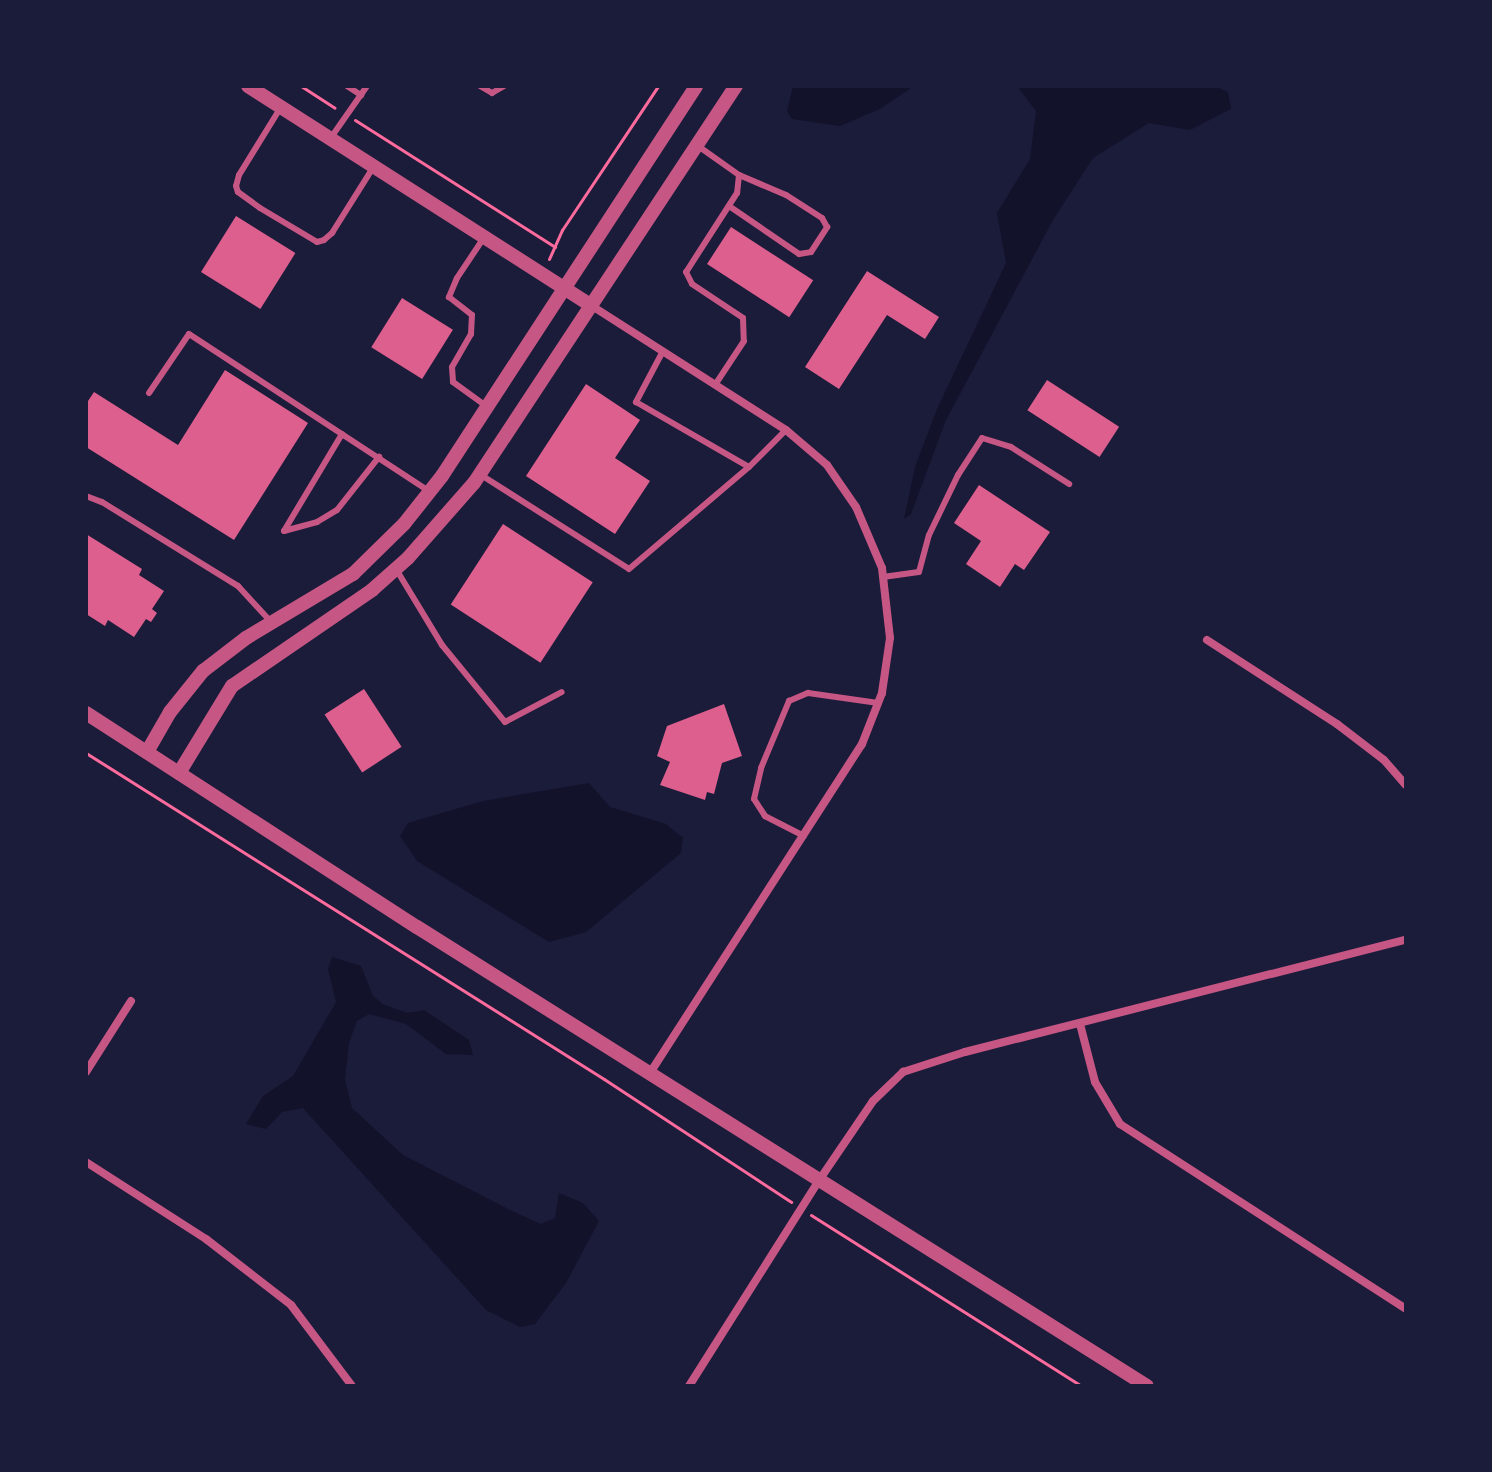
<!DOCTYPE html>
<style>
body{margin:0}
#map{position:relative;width:1492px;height:1472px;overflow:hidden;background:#1b1b3a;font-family:"Zilla Slab",serif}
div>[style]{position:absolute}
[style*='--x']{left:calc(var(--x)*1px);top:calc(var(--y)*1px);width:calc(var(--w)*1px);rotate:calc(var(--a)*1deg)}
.water>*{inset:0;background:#12122b}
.building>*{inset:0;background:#dd5f8e;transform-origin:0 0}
.path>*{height:3px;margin:-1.5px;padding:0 1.5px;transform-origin:1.5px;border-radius:1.5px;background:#ff6b9d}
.service>*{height:6px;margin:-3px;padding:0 3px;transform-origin:3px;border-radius:3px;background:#c65784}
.minor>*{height:8px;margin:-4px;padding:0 4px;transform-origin:4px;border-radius:4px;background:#c65784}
.tertiary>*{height:14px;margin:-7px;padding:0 7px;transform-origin:7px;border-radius:7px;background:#c65784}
span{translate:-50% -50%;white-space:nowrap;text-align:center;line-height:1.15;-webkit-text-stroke:8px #1b1b3a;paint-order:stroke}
.frame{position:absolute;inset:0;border:88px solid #1b1b3a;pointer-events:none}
</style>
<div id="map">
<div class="water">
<i style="clip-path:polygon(793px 86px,914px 86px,880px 109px,840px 126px,792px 119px,787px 111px)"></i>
<i style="clip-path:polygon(1017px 86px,1214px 86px,1228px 92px,1231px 109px,1190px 130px,1149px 123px,1093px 158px,1053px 220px,946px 420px,911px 514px,904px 519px,915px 467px,937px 409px,1006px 263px,997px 213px,1030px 159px,1036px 111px)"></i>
<i style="clip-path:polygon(589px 783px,610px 807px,666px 824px,683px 838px,681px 853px,586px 932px,549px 942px,417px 861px,400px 836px,408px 823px,483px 801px)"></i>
<i style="clip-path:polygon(332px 957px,361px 966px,373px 996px,383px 1004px,407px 1013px,424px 1010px,469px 1040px,473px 1055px,446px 1054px,406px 1024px,369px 1014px,357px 1021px,349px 1043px,345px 1080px,352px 1108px,403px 1155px,512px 1211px,541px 1224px,555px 1218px,559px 1193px,583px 1203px,599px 1221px,566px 1283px,535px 1324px,520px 1327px,486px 1310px,303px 1108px,282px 1112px,266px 1129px,246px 1124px,263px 1096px,293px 1076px,336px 1002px,328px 969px)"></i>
</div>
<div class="building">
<i style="left:236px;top:216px;width:70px;height:66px;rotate:32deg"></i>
<i style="left:731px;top:227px;width:98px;height:44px;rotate:33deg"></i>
<i style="clip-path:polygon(867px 271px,939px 317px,925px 339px,887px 315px,839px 389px,805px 367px)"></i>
<i style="left:402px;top:298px;width:60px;height:58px;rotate:32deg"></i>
<i style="clip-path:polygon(225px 370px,308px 423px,234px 540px,86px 447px,86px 404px,94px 392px,178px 445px)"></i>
<i style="left:1047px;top:380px;width:86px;height:36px;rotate:33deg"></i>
<i style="clip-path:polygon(586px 384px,640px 420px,615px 458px,650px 481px,615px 534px,526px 476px)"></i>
<i style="clip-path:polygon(979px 485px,1050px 532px,1024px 570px,1015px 564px,1000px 587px,966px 564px,981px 541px,954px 523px)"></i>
<i style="left:503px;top:524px;width:107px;height:96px;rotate:33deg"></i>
<i style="clip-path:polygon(86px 534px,142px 569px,139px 575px,164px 591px,152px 609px,157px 613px,151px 622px,146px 619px,134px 637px,108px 620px,105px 626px,86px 614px)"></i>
<i style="left:364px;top:689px;width:69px;height:47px;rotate:57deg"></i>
<i style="clip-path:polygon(724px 704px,742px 756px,722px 763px,714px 794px,707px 792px,705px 800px,660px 785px,670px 762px,657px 756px,667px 726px)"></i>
</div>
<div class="path">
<i style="--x:301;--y:86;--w:40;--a:32.9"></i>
<i style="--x:355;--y:120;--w:237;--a:32.4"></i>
<i style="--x:549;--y:259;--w:32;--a:-66"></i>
<i style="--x:562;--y:230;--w:173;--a:-56.3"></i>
<i style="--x:86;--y:753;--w:612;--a:32.18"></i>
<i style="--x:604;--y:1079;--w:224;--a:33.3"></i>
<i style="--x:811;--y:1215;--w:320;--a:32.3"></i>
</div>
<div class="service">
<i style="--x:347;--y:86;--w:17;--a:33"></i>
<i style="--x:480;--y:86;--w:14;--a:30"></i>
<i style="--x:492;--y:93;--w:14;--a:-30"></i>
<i style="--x:281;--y:107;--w:80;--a:121.7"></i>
<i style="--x:239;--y:175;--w:11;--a:105"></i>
<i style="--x:236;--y:186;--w:6;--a:72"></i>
<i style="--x:238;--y:192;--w:27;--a:36"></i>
<i style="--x:260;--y:208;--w:66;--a:30.8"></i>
<i style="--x:317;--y:242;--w:7;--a:-16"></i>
<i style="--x:324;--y:240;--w:11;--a:-41"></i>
<i style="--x:332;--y:233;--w:79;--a:-57.9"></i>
<i style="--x:330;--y:139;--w:65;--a:-55.1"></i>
<i style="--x:698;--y:146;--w:50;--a:35.3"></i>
<i style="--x:739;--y:175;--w:18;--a:96"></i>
<i style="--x:737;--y:193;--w:94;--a:122.8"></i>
<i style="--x:686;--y:272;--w:13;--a:63"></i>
<i style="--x:692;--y:284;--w:61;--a:33.7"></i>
<i style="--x:743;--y:318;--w:23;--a:88"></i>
<i style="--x:744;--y:341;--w:53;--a:123.4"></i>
<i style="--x:729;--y:206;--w:85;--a:34.4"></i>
<i style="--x:799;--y:254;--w:12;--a:-9"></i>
<i style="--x:811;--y:252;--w:30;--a:-57"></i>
<i style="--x:827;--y:227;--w:10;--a:-119"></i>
<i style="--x:822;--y:218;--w:43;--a:-147.4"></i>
<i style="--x:786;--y:195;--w:51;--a:-156.9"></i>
<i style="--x:483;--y:239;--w:47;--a:123.7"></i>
<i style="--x:457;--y:278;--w:21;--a:113"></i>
<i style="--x:449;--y:297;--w:29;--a:38"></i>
<i style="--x:472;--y:315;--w:19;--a:93"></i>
<i style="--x:471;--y:334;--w:38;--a:120"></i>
<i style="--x:452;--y:367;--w:15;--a:86"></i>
<i style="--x:453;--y:382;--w:39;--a:36"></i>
<i style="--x:663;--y:351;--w:58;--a:117.9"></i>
<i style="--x:636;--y:402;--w:130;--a:29.9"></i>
<i style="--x:749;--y:467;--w:52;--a:-45"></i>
<i style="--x:149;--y:393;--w:71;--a:-55.9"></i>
<i style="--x:189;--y:334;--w:287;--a:33.2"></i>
<i style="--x:342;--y:434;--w:113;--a:120.9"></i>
<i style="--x:284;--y:531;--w:34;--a:-15"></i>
<i style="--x:317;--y:522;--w:23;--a:-31"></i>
<i style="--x:337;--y:510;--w:68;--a:-51.6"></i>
<i style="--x:481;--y:475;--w:175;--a:32.4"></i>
<i style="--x:629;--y:569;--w:157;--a:-40.4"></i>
<i style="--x:86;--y:496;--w:17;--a:21"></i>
<i style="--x:102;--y:502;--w:160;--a:31.7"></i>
<i style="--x:238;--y:586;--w:50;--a:47.4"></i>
<i style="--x:396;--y:569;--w:89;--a:58.8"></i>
<i style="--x:442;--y:645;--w:99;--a:50.7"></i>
<i style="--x:505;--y:722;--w:64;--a:-27.8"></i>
<i style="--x:883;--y:577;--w:36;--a:-8"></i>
<i style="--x:919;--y:572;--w:38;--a:-75"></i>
<i style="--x:929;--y:535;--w:67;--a:-64.2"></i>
<i style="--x:958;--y:475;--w:44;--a:-57"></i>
<i style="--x:982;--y:438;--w:30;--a:17"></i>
<i style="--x:1011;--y:447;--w:69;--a:32.5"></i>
<i style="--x:804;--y:836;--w:44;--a:-152.9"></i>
<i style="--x:765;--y:816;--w:20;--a:-123"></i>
<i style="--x:754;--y:799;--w:32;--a:-77"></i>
<i style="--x:761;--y:768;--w:73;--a:-67.3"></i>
<i style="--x:789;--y:701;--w:21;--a:-23"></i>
<i style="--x:808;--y:693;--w:71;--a:8.1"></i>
</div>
<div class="minor">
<i style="--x:592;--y:306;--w:230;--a:32.6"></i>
<i style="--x:786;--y:430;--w:54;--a:40.5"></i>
<i style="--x:827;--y:465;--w:51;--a:55.4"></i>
<i style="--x:856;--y:507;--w:66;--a:66.9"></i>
<i style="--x:882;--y:568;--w:70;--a:83.5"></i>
<i style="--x:890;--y:638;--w:56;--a:98.3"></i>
<i style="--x:882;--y:693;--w:55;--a:111.4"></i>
<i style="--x:862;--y:744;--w:389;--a:122.8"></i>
<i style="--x:1207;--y:640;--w:155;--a:32.9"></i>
<i style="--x:1337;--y:724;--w:59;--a:37.5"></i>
<i style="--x:1384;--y:760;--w:33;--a:49"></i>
<i style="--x:1080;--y:1024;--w:60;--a:75.5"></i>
<i style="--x:1095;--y:1082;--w:49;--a:59.2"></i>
<i style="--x:1120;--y:1124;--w:341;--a:32.9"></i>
<i style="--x:86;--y:1072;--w:84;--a:-57.6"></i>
<i style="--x:86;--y:1162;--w:143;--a:32.7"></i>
<i style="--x:206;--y:1239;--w:108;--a:37.8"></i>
<i style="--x:291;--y:1305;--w:101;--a:53"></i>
<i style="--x:689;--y:1386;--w:245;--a:-57.7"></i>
<i style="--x:820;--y:1179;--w:94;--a:-55.8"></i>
<i style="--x:873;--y:1101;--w:42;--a:-44"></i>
<i style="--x:903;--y:1072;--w:65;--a:-17.9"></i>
<i style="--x:965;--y:1052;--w:455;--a:-14.3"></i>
</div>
<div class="tertiary">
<i style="--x:248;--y:86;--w:408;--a:32.6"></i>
<i style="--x:86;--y:713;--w:394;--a:32.9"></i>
<i style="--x:417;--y:927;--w:862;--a:32.16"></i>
<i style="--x:147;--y:752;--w:46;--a:-60.1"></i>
<i style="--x:170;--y:712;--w:53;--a:-51.2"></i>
<i style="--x:203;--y:671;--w:54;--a:-37.5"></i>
<i style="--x:246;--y:638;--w:125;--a:-30.9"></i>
<i style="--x:353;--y:574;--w:71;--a:-44.4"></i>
<i style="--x:404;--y:524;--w:61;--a:-51.6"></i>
<i style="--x:442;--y:476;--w:465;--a:-56.9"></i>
<i style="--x:179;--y:773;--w:102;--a:-58.7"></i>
<i style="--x:232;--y:686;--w:170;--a:-34.4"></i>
<i style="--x:372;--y:590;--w:48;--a:-41.6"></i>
<i style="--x:408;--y:558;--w:100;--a:-48.7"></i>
<i style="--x:474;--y:483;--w:476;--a:-56.6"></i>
</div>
<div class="frame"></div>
</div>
